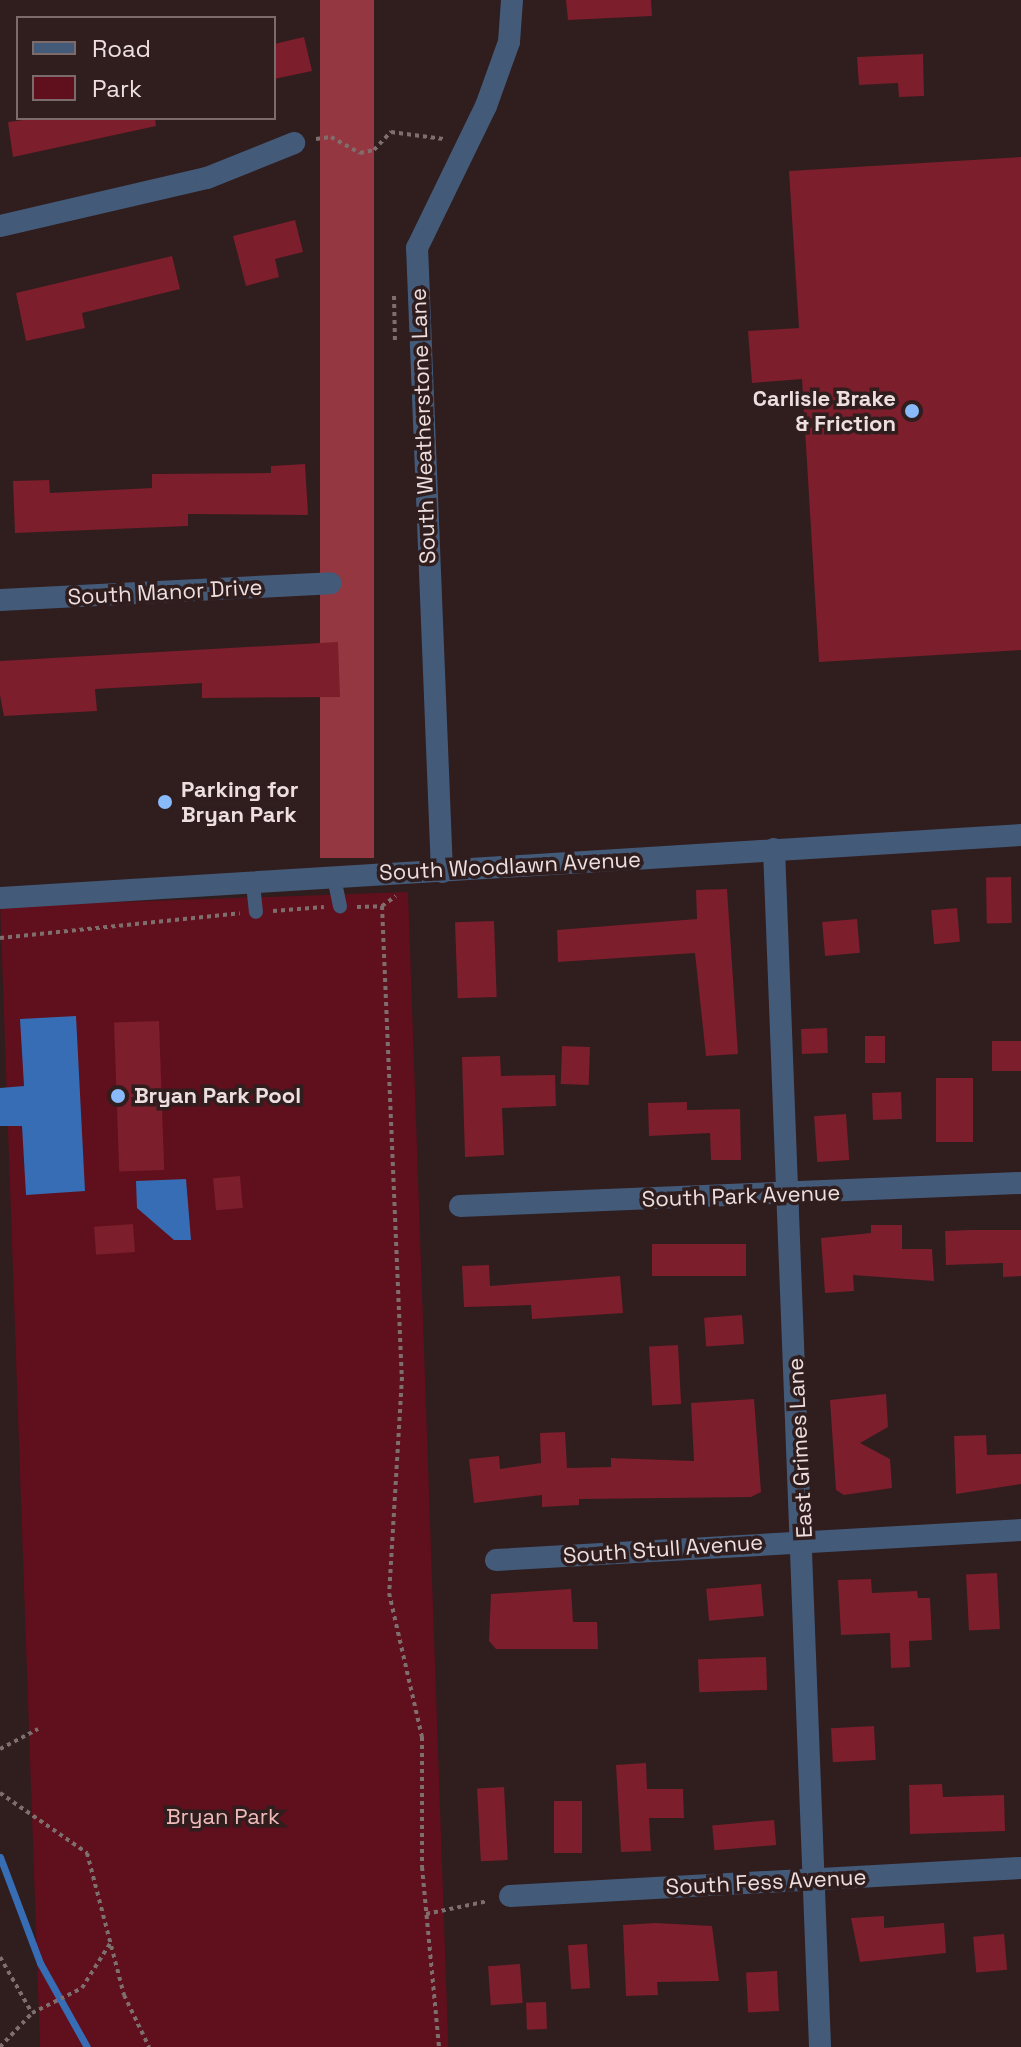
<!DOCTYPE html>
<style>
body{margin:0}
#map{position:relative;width:1021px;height:2047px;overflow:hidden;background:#301d1e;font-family:"Space Grotesk",sans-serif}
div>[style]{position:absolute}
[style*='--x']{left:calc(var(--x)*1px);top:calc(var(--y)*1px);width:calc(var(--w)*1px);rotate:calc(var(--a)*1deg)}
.green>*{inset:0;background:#600f1d;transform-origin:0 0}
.forest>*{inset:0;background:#953740;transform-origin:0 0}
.water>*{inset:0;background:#366db4}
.stream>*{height:7px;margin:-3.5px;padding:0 3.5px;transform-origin:3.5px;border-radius:3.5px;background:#366db4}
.building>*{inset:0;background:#7c1e2b;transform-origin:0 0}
.path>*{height:4px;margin-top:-2px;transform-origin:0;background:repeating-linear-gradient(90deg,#7f6e6e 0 4px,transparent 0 8px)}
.service>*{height:14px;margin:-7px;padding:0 7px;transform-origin:7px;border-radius:7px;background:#435a79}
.minor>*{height:22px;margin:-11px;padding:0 11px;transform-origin:11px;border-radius:11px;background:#435a79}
.dots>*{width:22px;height:22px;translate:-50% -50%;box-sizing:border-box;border:4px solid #301d1e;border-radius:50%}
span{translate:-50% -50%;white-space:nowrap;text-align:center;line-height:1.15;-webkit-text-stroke:7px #301d1e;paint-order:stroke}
.poi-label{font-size:22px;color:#eddfdf;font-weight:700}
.right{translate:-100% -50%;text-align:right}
.left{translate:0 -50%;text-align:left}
.street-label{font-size:22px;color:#eddfdf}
.park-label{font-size:22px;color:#f1bbbb}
.legend{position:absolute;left:16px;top:16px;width:260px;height:104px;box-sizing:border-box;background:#301d1e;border:2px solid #7c6b6b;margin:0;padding:10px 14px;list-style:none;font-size:24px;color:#eddfdf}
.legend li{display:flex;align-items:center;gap:16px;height:40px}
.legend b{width:40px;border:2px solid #7c6b6b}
</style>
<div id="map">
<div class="green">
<i style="left:408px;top:892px;width:1156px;height:408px;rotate:88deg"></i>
</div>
<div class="forest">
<i style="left:320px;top:0;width:54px;height:858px"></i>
</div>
<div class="water">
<i style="clip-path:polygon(76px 1016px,85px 1191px,26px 1195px,22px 1126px,0 1126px,0 1088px,24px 1086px,20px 1019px)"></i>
<i style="clip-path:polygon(186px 1179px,191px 1240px,174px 1240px,137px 1208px,136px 1181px)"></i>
</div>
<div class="stream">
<i style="--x:0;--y:1857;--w:113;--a:69.3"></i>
<i style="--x:40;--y:1963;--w:96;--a:60.8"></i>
</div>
<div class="building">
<i style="clip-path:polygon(566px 0,651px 0,652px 16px,568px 20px)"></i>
<i style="clip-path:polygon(304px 37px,312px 71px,274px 79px,274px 44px)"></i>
<i style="clip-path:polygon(923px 54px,924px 96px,899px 97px,898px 83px,859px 85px,857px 57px)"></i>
<i style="clip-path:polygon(38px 118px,155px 118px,156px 126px,13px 157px,8px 122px)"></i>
<i style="clip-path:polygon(1021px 157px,1021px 650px,819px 662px,802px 379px,752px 383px,748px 331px,799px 328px,789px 171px)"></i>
<i style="clip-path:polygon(295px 220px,303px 252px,275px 259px,279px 277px,246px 286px,233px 236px)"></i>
<i style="clip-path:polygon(172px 256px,180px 289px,82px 313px,85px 328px,26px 341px,16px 293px)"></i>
<i style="clip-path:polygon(305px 464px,308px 515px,188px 514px,188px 526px,15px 533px,13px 481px,49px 480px,50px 493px,152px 488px,152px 474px,271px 473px,271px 466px)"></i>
<i style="clip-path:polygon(338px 642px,340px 697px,202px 698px,202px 683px,95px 689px,97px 711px,4px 716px,0 695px,0 661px)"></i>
<i style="left:1011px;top:877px;width:46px;height:25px;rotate:89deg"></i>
<i style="clip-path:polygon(727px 889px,738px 1054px,706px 1056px,695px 953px,558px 962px,557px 930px,697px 919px,696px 890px)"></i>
<i style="left:957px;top:908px;width:34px;height:26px;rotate:85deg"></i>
<i style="left:857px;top:919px;width:34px;height:35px;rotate:85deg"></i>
<i style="left:494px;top:921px;width:76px;height:39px;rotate:88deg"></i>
<i style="left:159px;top:1021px;width:149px;height:45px;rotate:88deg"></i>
<i style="left:827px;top:1028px;width:25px;height:26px;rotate:88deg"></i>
<i style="left:865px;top:1036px;width:20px;height:27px"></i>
<i style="left:1021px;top:1041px;width:30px;height:29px;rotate:90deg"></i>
<i style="left:562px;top:1046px;width:28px;height:38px;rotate:2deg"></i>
<i style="clip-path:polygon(500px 1056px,501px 1076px,555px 1075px,556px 1106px,502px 1108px,504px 1155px,465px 1157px,462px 1057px)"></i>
<i style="left:936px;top:1078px;width:37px;height:64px"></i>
<i style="left:901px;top:1092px;width:27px;height:29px;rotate:88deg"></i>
<i style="clip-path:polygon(687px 1102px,687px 1110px,740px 1109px,741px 1160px,711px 1160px,710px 1133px,649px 1136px,648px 1103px)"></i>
<i style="left:846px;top:1114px;width:46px;height:32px;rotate:86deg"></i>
<i style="left:240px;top:1176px;width:32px;height:27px;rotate:85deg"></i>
<i style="left:133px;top:1224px;width:28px;height:39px;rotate:86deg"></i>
<i style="clip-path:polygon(871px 1225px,902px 1225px,902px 1249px,932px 1249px,934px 1281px,853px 1275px,854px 1291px,825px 1293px,821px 1238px,871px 1233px)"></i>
<i style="clip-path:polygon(971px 1230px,1021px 1230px,1021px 1276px,1003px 1277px,1003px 1263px,946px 1265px,945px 1231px)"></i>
<i style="left:746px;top:1244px;width:32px;height:94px;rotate:90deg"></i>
<i style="clip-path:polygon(489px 1265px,490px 1286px,620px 1276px,623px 1313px,532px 1319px,531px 1305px,464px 1307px,462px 1266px)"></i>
<i style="left:742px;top:1315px;width:29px;height:38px;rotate:86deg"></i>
<i style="left:678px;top:1345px;width:59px;height:29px;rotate:87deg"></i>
<i style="clip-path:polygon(886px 1394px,888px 1427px,860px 1443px,890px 1459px,892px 1488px,844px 1495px,836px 1490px,830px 1400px)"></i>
<i style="clip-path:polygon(754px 1399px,761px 1492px,751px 1497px,579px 1499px,579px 1505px,542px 1507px,542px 1495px,474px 1503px,469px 1459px,499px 1456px,500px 1469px,541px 1463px,540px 1433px,565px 1432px,567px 1468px,611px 1467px,611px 1458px,694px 1461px,691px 1403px)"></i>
<i style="clip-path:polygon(986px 1435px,987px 1455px,1021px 1454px,1021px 1484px,956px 1494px,954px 1436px)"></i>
<i style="left:997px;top:1573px;width:56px;height:31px;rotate:87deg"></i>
<i style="clip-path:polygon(871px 1579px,872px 1593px,917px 1591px,918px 1598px,930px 1598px,932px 1640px,909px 1641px,910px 1667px,891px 1668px,890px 1633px,841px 1635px,838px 1580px)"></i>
<i style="left:761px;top:1584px;width:32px;height:55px;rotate:85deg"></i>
<i style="clip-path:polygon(571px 1589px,573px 1622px,597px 1622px,598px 1649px,496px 1649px,489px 1641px,491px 1594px)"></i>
<i style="left:766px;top:1657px;width:33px;height:68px;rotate:88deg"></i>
<i style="left:874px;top:1726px;width:34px;height:43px;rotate:87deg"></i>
<i style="clip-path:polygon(646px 1763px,647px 1789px,683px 1789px,684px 1818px,649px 1818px,651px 1851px,621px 1852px,616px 1765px)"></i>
<i style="clip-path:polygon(942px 1784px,943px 1797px,1004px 1795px,1005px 1831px,910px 1834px,909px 1785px)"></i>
<i style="left:504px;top:1787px;width:73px;height:27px;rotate:87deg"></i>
<i style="left:554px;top:1801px;width:28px;height:52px"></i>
<i style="left:774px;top:1820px;width:25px;height:62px;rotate:85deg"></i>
<i style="clip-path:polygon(884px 1916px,884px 1928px,944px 1923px,946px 1953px,860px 1962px,851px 1918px)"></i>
<i style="clip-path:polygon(655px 1923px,712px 1926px,719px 1981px,657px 1982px,658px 1995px,626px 1996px,623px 1925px)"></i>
<i style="left:1004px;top:1934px;width:36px;height:31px;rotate:85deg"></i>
<i style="left:587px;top:1944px;width:44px;height:19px;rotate:86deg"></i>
<i style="left:520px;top:1964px;width:39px;height:32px;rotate:86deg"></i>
<i style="left:777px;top:1971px;width:40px;height:31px;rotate:87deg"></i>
<i style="left:546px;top:2002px;width:27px;height:20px;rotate:88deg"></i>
</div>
<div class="path">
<i style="--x:316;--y:139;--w:15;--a:-8"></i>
<i style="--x:331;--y:137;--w:33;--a:29"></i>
<i style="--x:360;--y:153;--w:14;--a:-12"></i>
<i style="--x:374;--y:150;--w:25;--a:-47"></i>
<i style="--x:391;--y:132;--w:53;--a:7.5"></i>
<i style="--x:394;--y:296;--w:47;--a:88.8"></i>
<i style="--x:382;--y:906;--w:471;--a:87.6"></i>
<i style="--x:402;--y:1377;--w:216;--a:93.4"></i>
<i style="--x:389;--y:1593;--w:148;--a:77.1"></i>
<i style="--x:422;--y:1737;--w:130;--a:90"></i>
<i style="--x:422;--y:1867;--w:181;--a:84.6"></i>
<i style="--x:357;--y:907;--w:25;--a:-2"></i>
<i style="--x:382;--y:906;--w:17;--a:-36"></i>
<i style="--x:273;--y:911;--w:51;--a:-4.5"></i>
<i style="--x:0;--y:938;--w:241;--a:-5.9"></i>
<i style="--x:0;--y:1749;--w:43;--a:-27.8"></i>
<i style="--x:0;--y:1793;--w:106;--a:34.6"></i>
<i style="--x:87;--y:1853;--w:147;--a:75.4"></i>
<i style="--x:124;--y:1995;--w:58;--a:64.3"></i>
<i style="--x:426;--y:1914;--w:63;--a:-11.8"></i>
<i style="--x:0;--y:1957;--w:64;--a:60.3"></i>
<i style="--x:0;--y:2047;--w:47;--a:-46.7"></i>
<i style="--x:32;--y:2013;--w:56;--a:-26.6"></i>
<i style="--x:82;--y:1988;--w:54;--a:-57.8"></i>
</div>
<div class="service">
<i style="--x:334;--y:878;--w:29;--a:78"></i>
<i style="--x:253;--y:884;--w:28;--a:84"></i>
</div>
<div class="minor">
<i style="--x:0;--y:226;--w:212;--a:-13.1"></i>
<i style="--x:207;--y:178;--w:94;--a:-21.9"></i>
<i style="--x:0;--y:600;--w:331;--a:-2.9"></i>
<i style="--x:774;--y:849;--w:1199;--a:87.8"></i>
<i style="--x:442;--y:872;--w:625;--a:-92.29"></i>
<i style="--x:417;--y:248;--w:158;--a:-64.1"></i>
<i style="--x:486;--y:106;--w:68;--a:-70.2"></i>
<i style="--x:509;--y:42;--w:42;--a:-85.9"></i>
<i style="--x:0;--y:898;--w:1023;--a:-3.53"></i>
<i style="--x:460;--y:1206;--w:561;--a:-2.35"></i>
<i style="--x:496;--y:1560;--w:526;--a:-3.27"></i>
<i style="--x:510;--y:1896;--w:512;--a:-3.14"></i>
</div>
<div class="dots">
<i style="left:912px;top:411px;background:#89bafc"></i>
<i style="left:165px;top:802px;background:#89bafc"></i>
<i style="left:118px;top:1096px;background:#89bafc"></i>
</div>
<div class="poi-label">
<span class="right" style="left:896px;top:411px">Carlisle Brake<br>&amp; Friction</span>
<span class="left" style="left:181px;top:802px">Parking for<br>Bryan Park</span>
<span class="left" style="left:134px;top:1096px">Bryan Park Pool</span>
</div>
<div class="street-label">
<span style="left:423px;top:426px;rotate:-92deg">South Weatherstone Lane</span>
<span style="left:165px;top:592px;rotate:-3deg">South Manor Drive</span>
<span style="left:510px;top:866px;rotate:-3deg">South Woodlawn Avenue</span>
<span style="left:741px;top:1196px;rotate:-2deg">South Park Avenue</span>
<span style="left:800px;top:1448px;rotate:-93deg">East Grimes Lane</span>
<span style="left:663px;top:1549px;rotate:-4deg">South Stull Avenue</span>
<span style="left:766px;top:1882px;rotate:-3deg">South Fess Avenue</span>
</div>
<div class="park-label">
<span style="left:223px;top:1817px">Bryan Park</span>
</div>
<ul class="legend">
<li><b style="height:10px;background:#435a79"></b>Road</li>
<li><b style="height:22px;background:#600f1d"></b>Park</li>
</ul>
</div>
